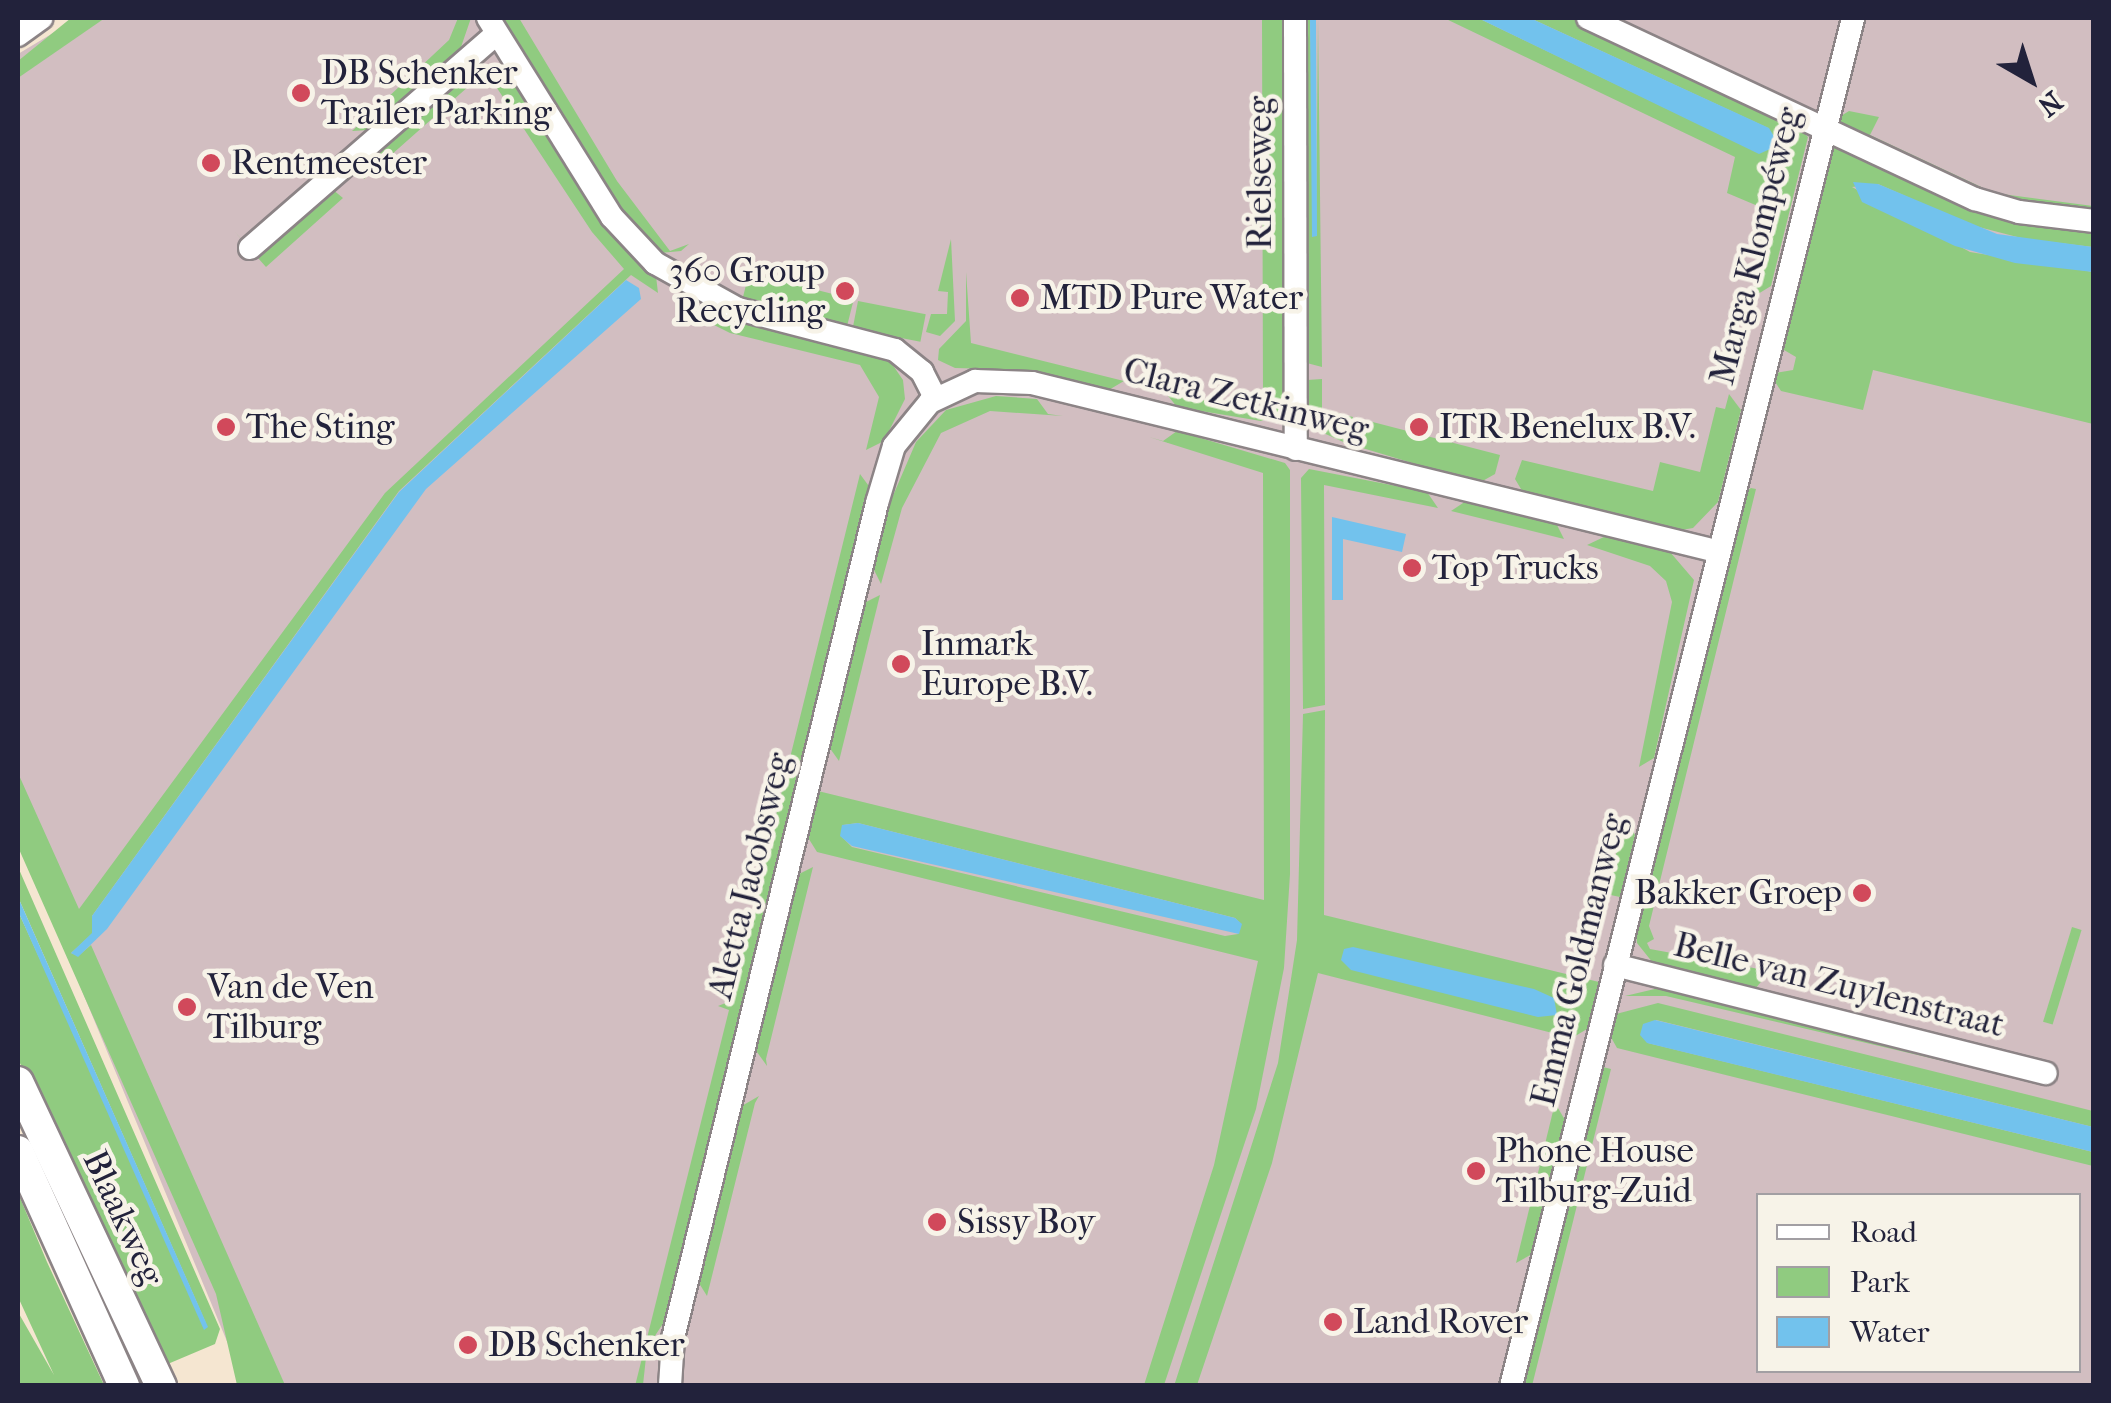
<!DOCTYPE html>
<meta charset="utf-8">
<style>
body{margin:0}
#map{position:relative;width:2111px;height:1403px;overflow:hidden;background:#f5e6d1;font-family:"IM FELL French Canon",serif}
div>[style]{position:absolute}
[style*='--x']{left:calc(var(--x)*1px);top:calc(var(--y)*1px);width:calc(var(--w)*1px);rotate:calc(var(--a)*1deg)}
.industrial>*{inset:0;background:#d2bec1}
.green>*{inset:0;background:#90cb80;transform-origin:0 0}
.water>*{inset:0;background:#72c2ed}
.roads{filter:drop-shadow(2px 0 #8c8486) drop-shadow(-2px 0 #8c8486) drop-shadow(0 2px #8c8486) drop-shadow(0 -2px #8c8486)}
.minor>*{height:22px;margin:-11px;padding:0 11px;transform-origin:11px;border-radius:11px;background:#fff}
.major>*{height:30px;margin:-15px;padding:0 15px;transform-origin:15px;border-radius:15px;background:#fff}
.dots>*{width:28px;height:28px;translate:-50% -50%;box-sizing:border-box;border:5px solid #f7f3e8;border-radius:50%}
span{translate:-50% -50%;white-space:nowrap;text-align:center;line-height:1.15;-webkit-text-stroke:9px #f7f3e8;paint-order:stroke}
.poi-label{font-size:35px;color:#22223b}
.left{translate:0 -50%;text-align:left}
.right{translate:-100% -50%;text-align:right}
.street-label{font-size:35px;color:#22223b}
.frame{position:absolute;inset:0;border:20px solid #22223b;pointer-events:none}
.legend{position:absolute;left:1756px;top:1193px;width:325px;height:180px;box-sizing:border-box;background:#f7f3e8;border:2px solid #a29fa3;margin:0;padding:12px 18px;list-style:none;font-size:30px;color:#22223b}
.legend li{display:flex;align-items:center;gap:20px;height:50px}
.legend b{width:50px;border:2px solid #a29fa3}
.north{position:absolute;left:1981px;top:30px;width:100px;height:100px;-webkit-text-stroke:8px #f7f3e8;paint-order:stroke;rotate:141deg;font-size:28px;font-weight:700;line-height:40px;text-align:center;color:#22223b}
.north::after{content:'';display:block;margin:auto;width:35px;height:45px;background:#22223b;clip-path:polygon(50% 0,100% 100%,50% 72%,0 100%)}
</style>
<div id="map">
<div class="industrial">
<i style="clip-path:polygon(evenodd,78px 18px,2093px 18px,2093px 1385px,245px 1385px,18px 836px,18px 54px,78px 18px,1758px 1196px,2078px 1196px,2078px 1370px,1758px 1370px,1758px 1196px)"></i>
</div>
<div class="green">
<i style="clip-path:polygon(71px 18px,105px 18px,18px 78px,18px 61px)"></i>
<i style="clip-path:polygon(458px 18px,471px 18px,461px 47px,368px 130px,352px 131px,449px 40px)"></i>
<i style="clip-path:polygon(501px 18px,519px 18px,617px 181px,670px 251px,689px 244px,681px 251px,660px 253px,618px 208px)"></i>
<i style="clip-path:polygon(1262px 18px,1288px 18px,1288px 403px,1279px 415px,1261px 421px,1177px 407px,1165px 392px,1253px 410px,1263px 404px)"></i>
<i style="clip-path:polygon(1302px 18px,1310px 18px,1316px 236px,1318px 18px,1322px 367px,1303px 362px)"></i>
<i style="clip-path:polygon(1444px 18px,1478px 18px,1759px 153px,1779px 145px,1768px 128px,1530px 18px,1575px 18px,1788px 118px,1808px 137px,1771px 286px,1753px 297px,1765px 209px,1727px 193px,1735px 157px)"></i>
<i style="clip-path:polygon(490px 67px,515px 82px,595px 212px,656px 276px,658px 293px,631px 275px,399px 491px,92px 916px,93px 933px,71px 953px,78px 956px,91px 945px,285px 1385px,237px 1385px,216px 1294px,18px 847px,18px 773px,79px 909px,385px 493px,624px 269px,592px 232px,493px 82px,469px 86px,364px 179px,359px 165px,471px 69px)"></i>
<i style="clip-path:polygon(1849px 111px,1879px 117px,1870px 135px,1994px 193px,2093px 206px,2093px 215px,1997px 201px,1851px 133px,1836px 119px)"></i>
<i style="clip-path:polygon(1827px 145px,2093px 226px,2093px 247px,2025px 239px,1971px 225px,1878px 184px,1852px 187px,1970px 252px,2093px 272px,2093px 424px,1873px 370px,1863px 410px,1781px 391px,1770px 374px,1793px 370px,1796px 357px,1777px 346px)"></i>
<i style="clip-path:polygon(332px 189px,343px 198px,266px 267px,234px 231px,257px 256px)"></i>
<i style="clip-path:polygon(951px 239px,955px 321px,940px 336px,926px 332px,931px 314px,947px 314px,948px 292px,938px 291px)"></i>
<i style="clip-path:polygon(966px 272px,971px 343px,1124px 381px,1107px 391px,1023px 370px,955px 368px,938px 360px,939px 349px,966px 321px)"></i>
<i style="left:749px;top:273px;width:108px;height:27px;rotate:14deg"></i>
<i style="left:858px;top:301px;width:69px;height:28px;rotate:11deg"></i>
<i style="clip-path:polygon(717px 312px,890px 361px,903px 380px,905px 399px,884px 441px,866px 450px,879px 397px,860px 365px,730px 333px,700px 318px)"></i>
<i style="clip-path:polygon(1322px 379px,1322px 409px,1353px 417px,1350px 445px,1308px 426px,1307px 380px)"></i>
<i style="clip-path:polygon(1729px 394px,1741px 410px,1718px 502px,1693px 528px,1676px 531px,1524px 494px,1515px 479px,1522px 460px,1653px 491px,1660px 462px,1700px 472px,1716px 407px,1725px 409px)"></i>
<i style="clip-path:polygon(996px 396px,1037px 399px,1048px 414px,1063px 416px,990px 411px,941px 433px,902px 508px,881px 584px,873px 568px,889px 505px,916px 442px,946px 410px)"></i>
<i style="clip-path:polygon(1365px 420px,1500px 455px,1495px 474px,1479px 483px,1359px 447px)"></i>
<i style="clip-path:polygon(evenodd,1177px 431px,1285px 463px,1290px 470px,1290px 874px,1284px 968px,1256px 1109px,1164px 1385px,1144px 1385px,1214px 1165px,1258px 961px,817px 852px,807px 836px,818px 791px,1264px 900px,1263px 473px,1149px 437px,1163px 441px,1177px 431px,858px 823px,1235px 918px,1241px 924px,1238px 934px,1225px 936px,852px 847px,841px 836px,843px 825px,858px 823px)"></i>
<i style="clip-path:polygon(1309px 469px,1427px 492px,1438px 508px,1324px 485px,1325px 705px,1303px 709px,1301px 478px)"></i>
<i style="clip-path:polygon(860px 474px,871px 489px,666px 1319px,647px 1348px,643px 1385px,635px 1386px,729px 1010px,718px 1006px,728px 1002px,724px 983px,734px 985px)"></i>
<i style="clip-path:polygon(1751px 488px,1756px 489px,1649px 926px,1654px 939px,1647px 943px,1650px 949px,1770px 971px,1755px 989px,1653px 963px,1637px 943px,1635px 924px,1741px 495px)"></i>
<i style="clip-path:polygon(1466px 501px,1556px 523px,1564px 539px,1451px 511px)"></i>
<i style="clip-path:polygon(1606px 536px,1670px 552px,1694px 580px,1654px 758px,1639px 767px,1672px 602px,1666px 581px,1650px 566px,1587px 545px)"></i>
<i style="clip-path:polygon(880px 595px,839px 761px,829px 747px,864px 603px)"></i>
<i style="clip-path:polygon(1325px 710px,1324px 915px,1599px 982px,1587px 1029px,1572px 1038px,1318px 973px,1272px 1163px,1197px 1385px,1174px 1386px,1278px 1063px,1297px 940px,1303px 714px)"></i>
<i style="clip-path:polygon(1625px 818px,1635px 835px,1620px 897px,1606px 894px)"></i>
<i style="clip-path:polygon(18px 867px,220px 1329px,215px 1344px,163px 1366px,18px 1059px,18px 911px,208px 1328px,18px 897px)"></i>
<i style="clip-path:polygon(813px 867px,766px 1059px,767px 1066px,754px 1048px,797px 875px)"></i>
<i style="left:2072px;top:927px;width:10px;height:99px;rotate:17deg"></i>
<i style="clip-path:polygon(1659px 988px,1988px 1069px,1990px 1072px,1666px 996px,1625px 996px)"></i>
<i style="clip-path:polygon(1658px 1003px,2093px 1111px,2093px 1127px,1656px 1020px,1648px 1043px,2093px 1152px,2093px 1166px,1617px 1048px,1608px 1032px,1616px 1014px)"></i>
<i style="left:1611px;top:1069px;width:325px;height:18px;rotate:104deg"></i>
<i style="clip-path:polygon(759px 1096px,755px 1103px,707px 1296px,697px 1280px,740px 1107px)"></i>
<i style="clip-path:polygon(1555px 1103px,1565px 1120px,1532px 1254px,1516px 1263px)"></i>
<i style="clip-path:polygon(18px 1193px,47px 1262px,104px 1385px,18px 1385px,18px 1312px,54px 1375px,18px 1297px)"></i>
</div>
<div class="water">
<i style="clip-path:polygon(1310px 18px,1316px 18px,1317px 236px,1312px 237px)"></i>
<i style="clip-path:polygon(1478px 18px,1530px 18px,1769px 128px,1779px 145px,1759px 154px)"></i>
<i style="clip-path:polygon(1853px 182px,1878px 184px,1997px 234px,2093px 247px,2093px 272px,2015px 263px,1955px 246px,1862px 202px)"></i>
<i style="clip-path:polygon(626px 280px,639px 288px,641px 299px,426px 489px,107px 929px,78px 957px,71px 953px,92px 933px,92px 916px,399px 492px)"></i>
<i style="clip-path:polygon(1332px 517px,1406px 534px,1402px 552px,1343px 539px,1343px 600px,1332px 600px)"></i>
<i style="clip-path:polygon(858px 823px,1235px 918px,1242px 924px,1239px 934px,852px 846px,840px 836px,842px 825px)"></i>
<i style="clip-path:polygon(18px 897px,208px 1327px,204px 1330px,18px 911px)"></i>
<i style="clip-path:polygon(1353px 947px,1534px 989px,1554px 998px,1557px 1015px,1538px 1017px,1351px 970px,1341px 960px,1344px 949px)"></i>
<i style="clip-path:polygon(1655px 1020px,2093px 1127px,2093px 1152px,1647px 1043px,1640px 1035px,1643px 1024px)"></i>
</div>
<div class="roads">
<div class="minor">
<i style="--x:488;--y:18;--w:234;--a:58.1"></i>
<i style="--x:612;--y:217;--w:63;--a:46.9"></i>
<i style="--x:655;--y:263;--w:95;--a:29"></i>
<i style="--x:738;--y:309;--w:162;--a:14.6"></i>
<i style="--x:895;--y:350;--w:35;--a:39"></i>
<i style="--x:922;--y:372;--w:29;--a:63"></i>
<i style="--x:1295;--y:18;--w:431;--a:89.9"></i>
<i style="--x:1588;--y:18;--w:427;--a:25.1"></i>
<i style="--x:1975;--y:199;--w:46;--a:16.5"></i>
<i style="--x:2019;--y:212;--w:76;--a:6.8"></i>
<i style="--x:18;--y:35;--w:29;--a:-36"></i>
<i style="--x:250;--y:248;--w:327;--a:-41"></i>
<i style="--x:1615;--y:965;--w:444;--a:14.1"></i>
<i style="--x:670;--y:1386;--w:48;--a:-86.4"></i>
<i style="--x:673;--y:1338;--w:860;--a:-76.27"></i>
<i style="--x:877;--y:503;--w:59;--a:-73.4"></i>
<i style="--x:894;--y:446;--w:57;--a:-50.7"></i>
<i style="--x:930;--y:402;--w:50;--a:-25"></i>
<i style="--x:975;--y:381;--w:57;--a:2"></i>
<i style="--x:1032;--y:383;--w:704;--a:13.8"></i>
<i style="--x:1511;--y:1386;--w:1410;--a:-75.96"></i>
</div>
<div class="major">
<i style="--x:18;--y:1082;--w:336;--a:64.8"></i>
<i style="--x:18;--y:1151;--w:258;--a:65.7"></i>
</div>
</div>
<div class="dots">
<i style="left:301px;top:93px;background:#d1495b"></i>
<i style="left:211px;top:163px;background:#d1495b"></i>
<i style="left:845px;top:291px;background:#d1495b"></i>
<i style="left:1020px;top:298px;background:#d1495b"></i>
<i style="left:226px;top:427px;background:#d1495b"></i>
<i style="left:1419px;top:427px;background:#d1495b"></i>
<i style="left:1412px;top:568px;background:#d1495b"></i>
<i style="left:901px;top:664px;background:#d1495b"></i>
<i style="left:1862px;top:893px;background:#d1495b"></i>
<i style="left:187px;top:1007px;background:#d1495b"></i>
<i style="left:1476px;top:1171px;background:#d1495b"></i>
<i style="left:937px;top:1222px;background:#d1495b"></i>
<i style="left:1333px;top:1322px;background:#d1495b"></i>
<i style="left:468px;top:1345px;background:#d1495b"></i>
</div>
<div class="poi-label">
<span class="left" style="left:321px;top:93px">DB Schenker<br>Trailer Parking</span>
<span class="left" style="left:231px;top:163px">Rentmeester</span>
<span class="right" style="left:825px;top:291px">360 Group<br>Recycling</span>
<span class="left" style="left:1040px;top:298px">MTD Pure Water</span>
<span class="left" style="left:246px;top:427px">The Sting</span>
<span class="left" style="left:1439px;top:427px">ITR Benelux B.V.</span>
<span class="left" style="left:1432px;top:568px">Top Trucks</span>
<span class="left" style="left:921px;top:664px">Inmark<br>Europe B.V.</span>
<span class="right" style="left:1842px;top:893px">Bakker Groep</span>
<span class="left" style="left:207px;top:1007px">Van de Ven<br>Tilburg</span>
<span class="left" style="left:1496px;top:1171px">Phone House<br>Tilburg-Zuid</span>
<span class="left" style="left:957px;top:1222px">Sissy Boy</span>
<span class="left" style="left:1353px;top:1322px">Land Rover</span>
<span class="left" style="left:488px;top:1345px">DB Schenker</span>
</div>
<div class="street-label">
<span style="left:1260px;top:173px;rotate:-90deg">Rielseweg</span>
<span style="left:1756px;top:246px;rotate:-76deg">Marga Klompéweg</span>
<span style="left:1246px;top:400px;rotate:14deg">Clara Zetkinweg</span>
<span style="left:750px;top:876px;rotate:-76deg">Aletta Jacobsweg</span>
<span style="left:1579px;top:960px;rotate:-76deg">Emma Goldmanweg</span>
<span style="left:1839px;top:985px;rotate:14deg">Belle van Zuylenstraat</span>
<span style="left:123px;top:1218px;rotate:65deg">Blaakweg</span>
</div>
<div class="frame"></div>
<ul class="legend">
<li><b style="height:12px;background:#fff"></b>Road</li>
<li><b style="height:28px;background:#90cb80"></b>Park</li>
<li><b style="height:28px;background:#72c2ed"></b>Water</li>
</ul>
<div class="north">N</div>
</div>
